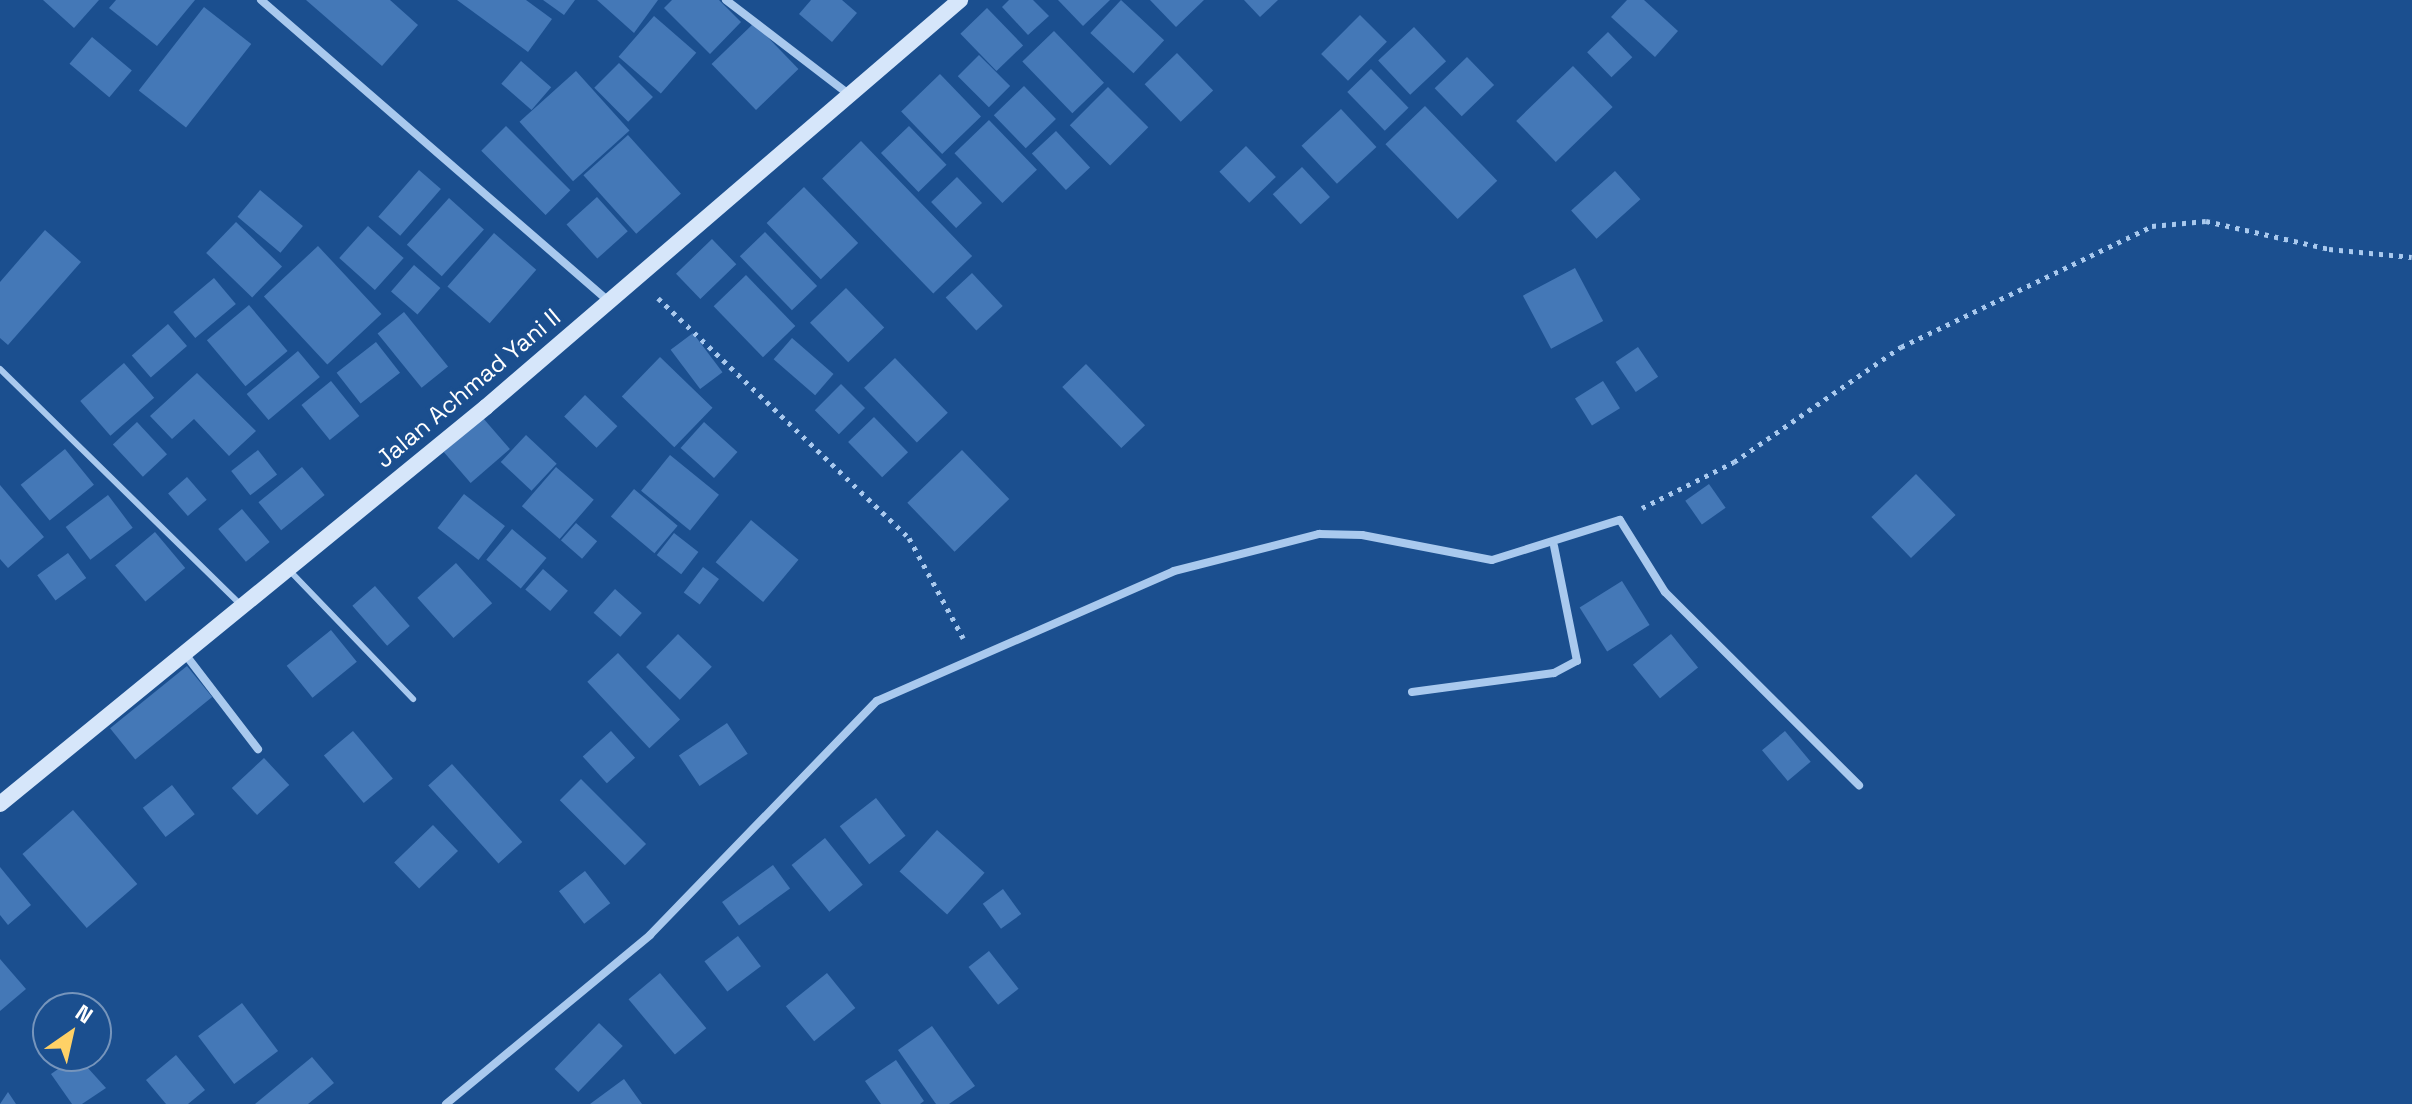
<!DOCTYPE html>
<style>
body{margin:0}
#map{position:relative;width:2412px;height:1104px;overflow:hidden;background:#1b4f8f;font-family:"Space Grotesk",sans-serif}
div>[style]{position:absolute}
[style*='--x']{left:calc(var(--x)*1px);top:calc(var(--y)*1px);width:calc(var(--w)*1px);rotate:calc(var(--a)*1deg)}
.building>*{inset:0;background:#4478b7;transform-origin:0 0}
.path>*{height:5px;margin-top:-2.5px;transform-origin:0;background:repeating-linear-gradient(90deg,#a9c9ee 0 4px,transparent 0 10px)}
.lane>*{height:6px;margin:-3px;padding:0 3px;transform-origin:3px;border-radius:3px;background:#a9c9ee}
.street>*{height:8px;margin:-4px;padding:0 4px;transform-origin:4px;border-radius:4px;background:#a9c9ee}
.secondary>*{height:16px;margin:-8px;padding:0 8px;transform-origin:8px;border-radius:8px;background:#d6e6fa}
span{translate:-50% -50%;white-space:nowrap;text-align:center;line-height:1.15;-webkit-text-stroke:7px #1b4f8f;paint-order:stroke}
.street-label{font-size:24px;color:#fff}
.north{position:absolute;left:32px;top:992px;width:80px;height:80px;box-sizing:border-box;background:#1b4f8f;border:2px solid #7695bc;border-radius:50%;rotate:34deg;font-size:22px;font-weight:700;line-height:32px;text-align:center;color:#fff}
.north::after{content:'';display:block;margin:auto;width:28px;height:36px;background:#ffd166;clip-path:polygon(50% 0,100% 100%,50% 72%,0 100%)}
</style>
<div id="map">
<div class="building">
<i style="clip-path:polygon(43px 0,99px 0,74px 28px)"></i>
<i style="clip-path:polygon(116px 0,195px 0,157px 46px,109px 8px)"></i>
<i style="clip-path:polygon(306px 0,390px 0,418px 25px,382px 66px)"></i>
<i style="clip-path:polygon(457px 0,526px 0,552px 19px,528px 52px)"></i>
<i style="clip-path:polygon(543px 0,575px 0,564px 15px)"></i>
<i style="clip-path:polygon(597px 0,658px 0,634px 33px)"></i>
<i style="clip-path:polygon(672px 0,719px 0,741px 22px,710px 54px,664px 8px)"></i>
<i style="clip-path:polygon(811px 0,842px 0,857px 13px,832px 42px,799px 14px)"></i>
<i style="clip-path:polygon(1009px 0,1033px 0,1049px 16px,1028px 35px,1002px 7px)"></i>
<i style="clip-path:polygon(1058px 0,1110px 0,1083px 26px)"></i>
<i style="left:1121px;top:0;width:59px;height:45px;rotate:43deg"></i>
<i style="clip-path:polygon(1150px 0,1204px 0,1176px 27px)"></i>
<i style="clip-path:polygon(1244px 0,1278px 0,1260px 17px)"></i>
<i style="clip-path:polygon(1627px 0,1644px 0,1678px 31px,1655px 57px,1611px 17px)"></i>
<i style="left:204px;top:7px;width:60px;height:106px;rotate:38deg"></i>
<i style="left:987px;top:8px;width:52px;height:37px;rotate:46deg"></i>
<i style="left:1360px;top:15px;width:38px;height:55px;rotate:45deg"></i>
<i style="left:654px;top:16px;width:56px;height:54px;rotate:41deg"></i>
<i style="left:754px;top:23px;width:64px;height:59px;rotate:46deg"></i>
<i style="left:1414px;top:27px;width:47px;height:49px;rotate:47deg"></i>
<i style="left:1054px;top:31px;width:72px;height:44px;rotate:46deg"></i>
<i style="left:1608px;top:32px;width:35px;height:29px;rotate:46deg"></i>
<i style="left:92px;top:37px;width:52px;height:35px;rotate:40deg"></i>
<i style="left:1177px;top:53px;width:52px;height:45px;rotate:46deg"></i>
<i style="left:979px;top:55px;width:44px;height:30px;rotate:45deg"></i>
<i style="left:1467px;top:57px;width:39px;height:45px;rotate:46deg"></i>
<i style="left:521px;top:61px;width:40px;height:30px;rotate:41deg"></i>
<i style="left:619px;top:63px;width:48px;height:35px;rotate:45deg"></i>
<i style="left:1573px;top:66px;width:57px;height:79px;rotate:46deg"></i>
<i style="left:1371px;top:69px;width:54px;height:33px;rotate:46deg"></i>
<i style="left:576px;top:71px;width:80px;height:76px;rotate:48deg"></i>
<i style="left:940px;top:74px;width:59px;height:54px;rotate:46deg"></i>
<i style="left:1024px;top:86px;width:46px;height:42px;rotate:46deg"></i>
<i style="left:1108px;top:87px;width:57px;height:54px;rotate:45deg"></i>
<i style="left:1425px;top:106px;width:104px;height:55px;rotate:46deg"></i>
<i style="left:1341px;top:109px;width:52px;height:54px;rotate:47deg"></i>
<i style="left:989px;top:120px;width:69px;height:48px;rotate:46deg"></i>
<i style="left:506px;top:126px;width:91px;height:35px;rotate:45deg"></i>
<i style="left:909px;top:126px;width:54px;height:39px;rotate:46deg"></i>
<i style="left:1056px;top:131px;width:50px;height:33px;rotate:47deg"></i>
<i style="left:628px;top:135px;width:79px;height:60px;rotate:48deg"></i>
<i style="left:861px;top:141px;width:160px;height:54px;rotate:46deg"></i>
<i style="left:1246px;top:146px;width:43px;height:37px;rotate:46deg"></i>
<i style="left:1302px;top:167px;width:41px;height:40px;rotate:47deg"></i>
<i style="left:419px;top:170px;width:29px;height:62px;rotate:41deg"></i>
<i style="left:1615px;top:171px;width:38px;height:59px;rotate:48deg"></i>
<i style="left:957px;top:177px;width:36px;height:36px;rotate:46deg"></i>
<i style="left:804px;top:187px;width:78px;height:52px;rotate:46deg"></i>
<i style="left:260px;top:190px;width:56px;height:35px;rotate:40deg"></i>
<i style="left:597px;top:197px;width:46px;height:41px;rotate:48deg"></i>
<i style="left:449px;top:198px;width:47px;height:63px;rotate:42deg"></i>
<i style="left:236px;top:222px;width:64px;height:43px;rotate:44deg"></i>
<i style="left:368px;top:226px;width:48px;height:43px;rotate:42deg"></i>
<i style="clip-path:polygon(45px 230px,81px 262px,8px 345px,0 338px,0 282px)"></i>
<i style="left:765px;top:232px;width:75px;height:35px;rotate:46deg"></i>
<i style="left:494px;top:233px;width:56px;height:71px;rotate:41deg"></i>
<i style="left:712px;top:239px;width:35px;height:50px;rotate:46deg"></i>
<i style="left:318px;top:246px;width:93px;height:74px;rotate:47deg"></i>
<i style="left:414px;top:265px;width:35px;height:35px;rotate:41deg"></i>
<i style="left:1575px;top:268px;width:60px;height:59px;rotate:62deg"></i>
<i style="left:972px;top:273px;width:45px;height:36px;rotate:47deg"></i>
<i style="left:746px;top:275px;width:71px;height:45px;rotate:46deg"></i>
<i style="left:214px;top:278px;width:34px;height:53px;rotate:50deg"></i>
<i style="left:846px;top:288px;width:55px;height:50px;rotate:46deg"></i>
<i style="left:249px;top:305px;width:60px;height:55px;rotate:50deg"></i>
<i style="left:404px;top:312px;width:70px;height:34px;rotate:51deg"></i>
<i style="left:168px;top:324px;width:29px;height:48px;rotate:49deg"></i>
<i style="left:693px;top:333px;width:49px;height:28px;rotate:53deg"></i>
<i style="left:792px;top:338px;width:55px;height:28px;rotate:41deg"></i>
<i style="left:376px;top:342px;width:39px;height:50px;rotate:52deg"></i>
<i style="left:1638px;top:347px;width:36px;height:27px;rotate:56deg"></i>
<i style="left:298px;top:351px;width:34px;height:67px;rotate:50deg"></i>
<i style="left:660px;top:357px;width:73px;height:55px;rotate:44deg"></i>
<i style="left:895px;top:358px;width:76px;height:43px;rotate:46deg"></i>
<i style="left:124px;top:363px;width:46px;height:58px;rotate:49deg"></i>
<i style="left:1086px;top:364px;width:85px;height:33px;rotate:46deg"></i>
<i style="clip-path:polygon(197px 373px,256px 431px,229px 456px,194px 419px,172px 439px,150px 416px)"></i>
<i style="left:331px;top:381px;width:45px;height:38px;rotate:51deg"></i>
<i style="left:1603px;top:381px;width:32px;height:33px;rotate:58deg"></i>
<i style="left:841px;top:384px;width:34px;height:37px;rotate:45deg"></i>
<i style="left:585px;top:395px;width:45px;height:30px;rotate:44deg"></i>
<i style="left:874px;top:417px;width:49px;height:36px;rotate:46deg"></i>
<i style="left:483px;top:418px;width:41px;height:52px;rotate:49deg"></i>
<i style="left:137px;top:422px;width:44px;height:33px;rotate:47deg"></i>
<i style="left:704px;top:422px;width:45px;height:35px;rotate:42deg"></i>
<i style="left:526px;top:435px;width:42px;height:37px;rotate:43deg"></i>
<i style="left:65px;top:449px;width:46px;height:57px;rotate:51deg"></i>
<i style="left:258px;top:450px;width:31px;height:34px;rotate:52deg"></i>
<i style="left:962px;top:450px;width:68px;height:76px;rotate:46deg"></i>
<i style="left:670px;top:455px;width:63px;height:46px;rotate:39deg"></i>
<i style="left:302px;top:467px;width:36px;height:56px;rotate:51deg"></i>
<i style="left:556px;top:467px;width:50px;height:52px;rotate:41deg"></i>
<i style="left:1916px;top:474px;width:57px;height:62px;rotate:46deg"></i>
<i style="left:187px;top:477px;width:30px;height:25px;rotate:49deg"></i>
<i style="left:1709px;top:484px;width:29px;height:29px;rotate:55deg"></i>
<i style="clip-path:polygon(0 485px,44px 537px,8px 568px,0 559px)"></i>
<i style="left:634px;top:489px;width:57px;height:36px;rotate:40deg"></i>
<i style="left:464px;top:494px;width:52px;height:43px;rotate:38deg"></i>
<i style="left:108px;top:495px;width:41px;height:53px;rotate:53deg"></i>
<i style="left:242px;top:509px;width:43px;height:31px;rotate:50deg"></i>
<i style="left:751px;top:520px;width:62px;height:55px;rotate:40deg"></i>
<i style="left:576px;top:523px;width:28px;height:23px;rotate:41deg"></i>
<i style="left:512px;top:529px;width:45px;height:40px;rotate:40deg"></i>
<i style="left:155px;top:532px;width:47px;height:52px;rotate:50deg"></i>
<i style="left:674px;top:533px;width:31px;height:28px;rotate:38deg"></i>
<i style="left:68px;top:553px;width:31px;height:38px;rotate:54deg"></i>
<i style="left:456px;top:563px;width:54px;height:52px;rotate:48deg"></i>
<i style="left:703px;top:567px;width:20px;height:32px;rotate:37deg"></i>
<i style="left:543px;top:569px;width:33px;height:27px;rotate:41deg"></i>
<i style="left:1622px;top:581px;width:52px;height:50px;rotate:58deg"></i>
<i style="left:375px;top:586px;width:53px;height:30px;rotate:49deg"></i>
<i style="left:615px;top:589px;width:36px;height:32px;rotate:42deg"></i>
<i style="left:331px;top:630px;width:41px;height:57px;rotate:51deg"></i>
<i style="left:678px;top:634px;width:47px;height:46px;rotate:44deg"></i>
<i style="left:1671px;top:634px;width:43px;height:49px;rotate:51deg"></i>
<i style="left:618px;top:653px;width:91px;height:42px;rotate:47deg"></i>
<i style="left:187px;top:666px;width:40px;height:99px;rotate:51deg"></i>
<i style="left:727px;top:723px;width:37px;height:58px;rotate:56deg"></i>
<i style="left:353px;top:731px;width:62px;height:38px;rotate:50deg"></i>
<i style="left:611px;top:731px;width:36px;height:38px;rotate:48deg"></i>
<i style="left:1785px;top:731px;width:40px;height:30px;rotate:50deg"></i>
<i style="left:264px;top:758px;width:37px;height:44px;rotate:47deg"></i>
<i style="left:452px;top:764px;width:105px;height:32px;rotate:48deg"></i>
<i style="left:581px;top:779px;width:92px;height:30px;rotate:45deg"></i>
<i style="left:172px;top:785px;width:37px;height:37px;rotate:52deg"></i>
<i style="left:876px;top:798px;width:48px;height:46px;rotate:52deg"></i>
<i style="left:73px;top:810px;width:98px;height:67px;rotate:49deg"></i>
<i style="left:433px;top:825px;width:36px;height:54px;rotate:46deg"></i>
<i style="left:937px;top:830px;width:64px;height:56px;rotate:42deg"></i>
<i style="left:825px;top:838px;width:60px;height:43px;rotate:51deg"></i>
<i style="left:773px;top:865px;width:29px;height:63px;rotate:54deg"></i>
<i style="clip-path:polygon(0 867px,31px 905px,8px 925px,0 915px)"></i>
<i style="left:585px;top:871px;width:41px;height:33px;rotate:52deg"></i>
<i style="left:1003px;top:889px;width:31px;height:25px;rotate:54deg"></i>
<i style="left:738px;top:936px;width:38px;height:42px;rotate:53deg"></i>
<i style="left:989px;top:951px;width:48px;height:26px;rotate:52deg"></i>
<i style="clip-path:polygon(0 959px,26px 989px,0 1011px)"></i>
<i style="left:660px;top:973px;width:72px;height:41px;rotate:50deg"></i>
<i style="left:827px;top:973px;width:45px;height:53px;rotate:51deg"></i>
<i style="left:242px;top:1003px;width:60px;height:55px;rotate:53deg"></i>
<i style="left:599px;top:1023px;width:33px;height:64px;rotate:44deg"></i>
<i style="clip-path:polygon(932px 1026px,975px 1086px,949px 1104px,936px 1104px,898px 1050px)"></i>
<i style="clip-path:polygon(176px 1055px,205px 1090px,188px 1104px,166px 1104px,146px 1080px)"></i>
<i style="clip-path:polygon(77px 1056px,106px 1088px,82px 1104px,72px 1104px,51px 1074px)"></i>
<i style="clip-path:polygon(312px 1057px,334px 1083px,308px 1104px,255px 1104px)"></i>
<i style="clip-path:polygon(896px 1060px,924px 1101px,920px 1104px,881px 1104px,865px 1081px)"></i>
<i style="clip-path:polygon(624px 1079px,642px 1104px,590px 1104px)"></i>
<i style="clip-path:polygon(8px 1092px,16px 1104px,0 1104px)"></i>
</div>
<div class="path">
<i style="--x:658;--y:298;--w:347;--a:43.7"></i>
<i style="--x:909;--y:538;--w:114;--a:61.6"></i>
<i style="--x:1642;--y:508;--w:103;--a:-26.6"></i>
<i style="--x:1734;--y:462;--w:203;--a:-34.6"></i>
<i style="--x:1901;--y:347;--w:279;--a:-25.7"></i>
<i style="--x:2152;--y:226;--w:54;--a:-5.3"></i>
<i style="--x:2206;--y:221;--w:126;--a:12.8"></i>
<i style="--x:2329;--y:249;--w:83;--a:5.5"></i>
</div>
<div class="lane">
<i style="--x:0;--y:369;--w:336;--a:44.4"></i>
<i style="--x:289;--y:570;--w:179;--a:46.1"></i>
</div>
<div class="street">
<i style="--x:261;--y:0;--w:460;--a:40.9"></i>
<i style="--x:726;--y:0;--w:156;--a:37.5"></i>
<i style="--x:185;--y:654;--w:120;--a:52.5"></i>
<i style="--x:1412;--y:692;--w:143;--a:-7.6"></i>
<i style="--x:1554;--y:673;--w:26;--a:-28"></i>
<i style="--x:1577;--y:661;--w:117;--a:-101.3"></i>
<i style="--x:446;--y:1104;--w:265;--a:-39.6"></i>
<i style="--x:650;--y:935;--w:326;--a:-45.9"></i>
<i style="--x:877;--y:701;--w:324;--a:-23.6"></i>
<i style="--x:1174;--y:571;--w:150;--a:-14.3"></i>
<i style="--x:1319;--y:534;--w:43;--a:1.3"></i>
<i style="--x:1362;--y:535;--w:132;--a:10.9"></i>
<i style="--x:1492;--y:560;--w:134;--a:-17.4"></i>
<i style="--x:1620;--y:520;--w:85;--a:58"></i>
<i style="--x:1665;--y:592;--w:274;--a:44.9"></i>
</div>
<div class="secondary">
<i style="--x:0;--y:804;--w:628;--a:-39.24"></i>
<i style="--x:486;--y:407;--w:625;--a:-40.65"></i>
</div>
<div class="street-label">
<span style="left:468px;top:388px;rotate:-40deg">Jalan Achmad Yani II</span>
</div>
<div class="north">N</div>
</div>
